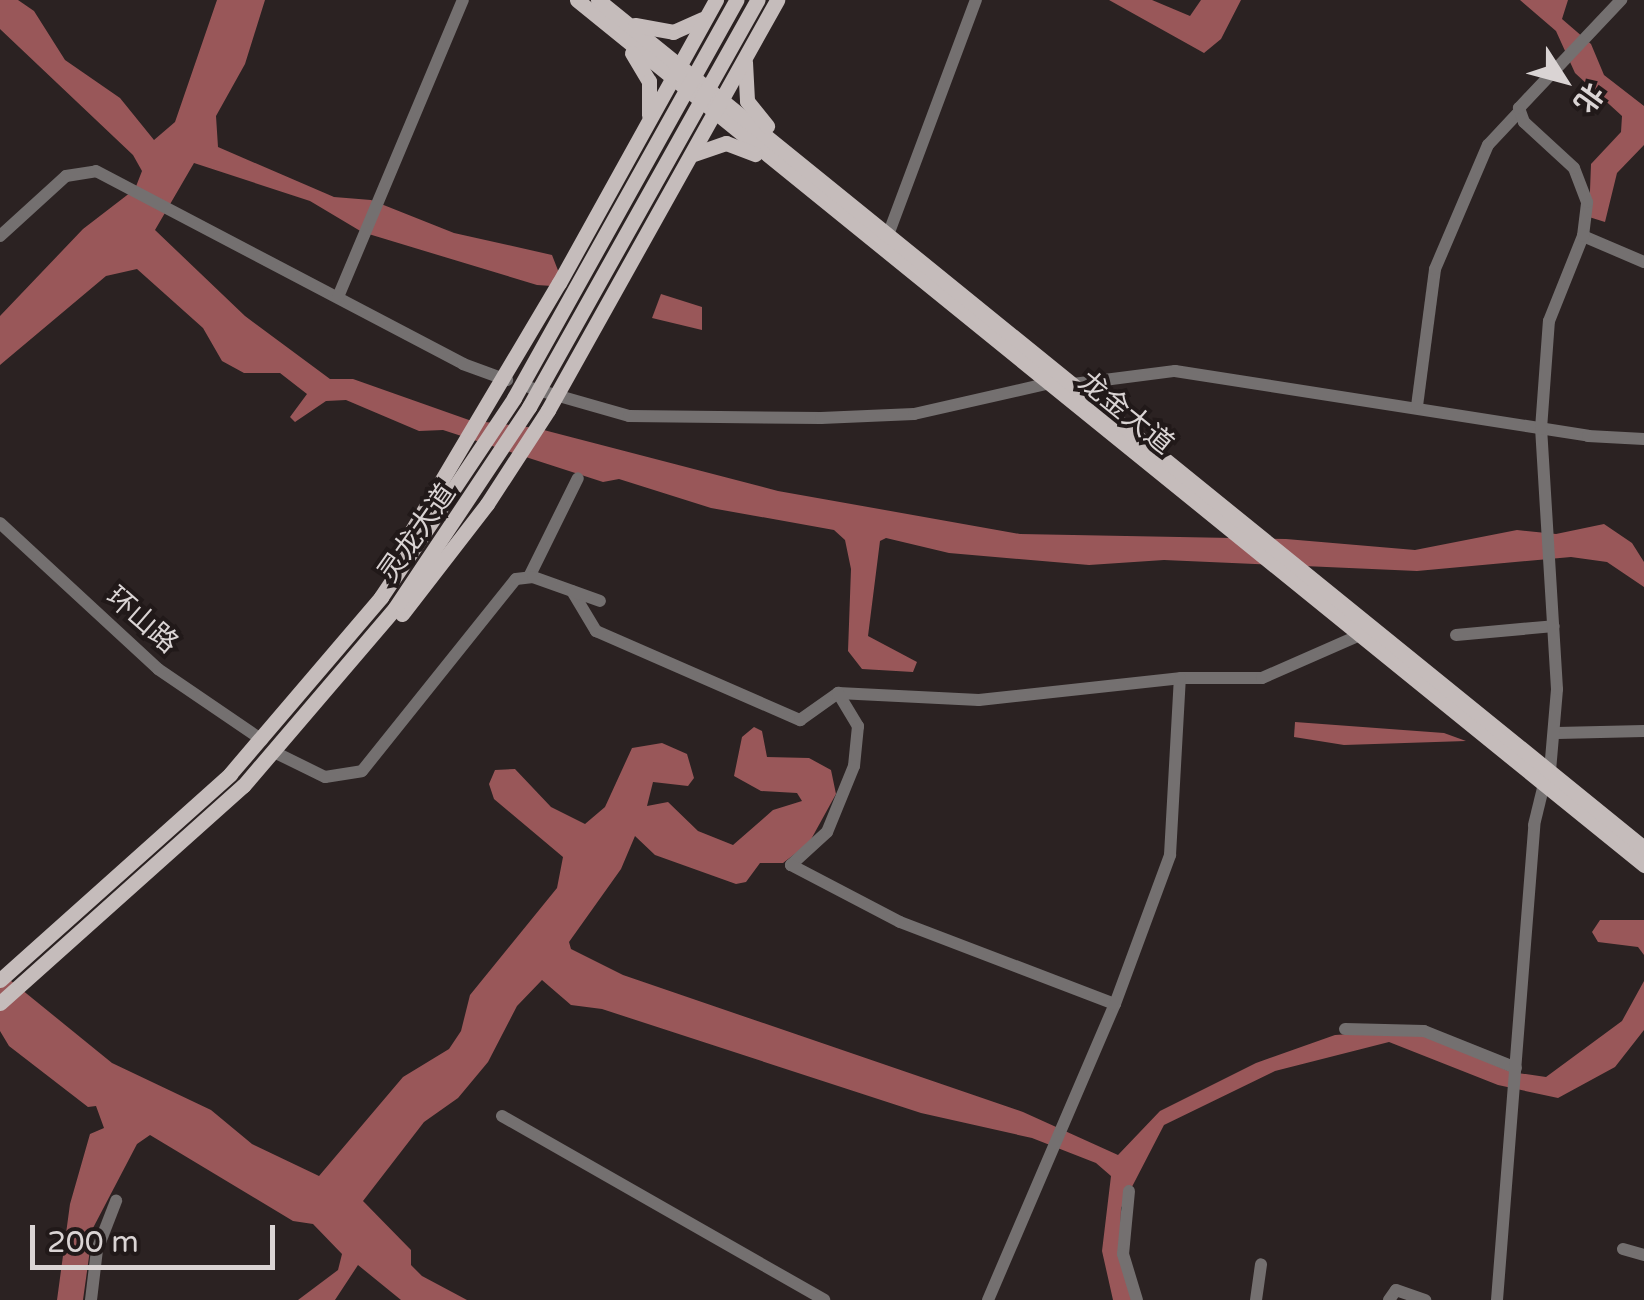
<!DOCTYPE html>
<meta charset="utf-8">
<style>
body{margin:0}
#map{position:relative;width:1644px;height:1300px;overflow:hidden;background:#2b2222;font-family:"Varela Round","Noto Sans SC",sans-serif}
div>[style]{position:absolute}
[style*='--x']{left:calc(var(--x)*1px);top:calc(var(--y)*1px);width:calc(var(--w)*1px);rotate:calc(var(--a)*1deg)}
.water>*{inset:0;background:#995759}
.minor>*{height:12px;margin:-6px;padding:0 6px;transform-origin:6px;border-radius:6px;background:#747070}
.major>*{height:15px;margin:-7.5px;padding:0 7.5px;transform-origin:7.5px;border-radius:7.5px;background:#c5bcbb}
span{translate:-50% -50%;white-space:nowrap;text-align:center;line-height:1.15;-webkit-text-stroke:8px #211919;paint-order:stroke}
.street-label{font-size:28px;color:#dad4d4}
.north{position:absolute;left:1514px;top:30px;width:100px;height:100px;-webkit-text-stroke:8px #211919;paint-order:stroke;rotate:126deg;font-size:28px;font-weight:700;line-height:40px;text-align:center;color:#dad4d4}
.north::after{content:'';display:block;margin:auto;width:35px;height:45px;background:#dad4d4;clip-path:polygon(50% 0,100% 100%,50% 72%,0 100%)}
.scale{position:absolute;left:30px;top:1225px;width:245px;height:45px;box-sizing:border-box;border:5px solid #dad4d4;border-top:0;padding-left:12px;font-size:30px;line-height:35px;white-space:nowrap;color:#dad4d4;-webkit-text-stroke:8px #211919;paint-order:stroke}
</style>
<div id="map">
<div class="water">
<i style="clip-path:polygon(0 0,18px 0,34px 11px,65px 60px,120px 98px,154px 140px,175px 122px,217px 0,265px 0,245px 64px,216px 116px,218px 147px,334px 197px,371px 200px,454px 233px,552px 255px,559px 273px,552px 286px,537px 285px,362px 232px,310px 201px,194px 163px,155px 230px,245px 316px,330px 379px,353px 379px,469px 420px,536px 428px,778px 491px,1020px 534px,1286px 539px,1415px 550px,1517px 530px,1556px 534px,1604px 524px,1632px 543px,1644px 562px,1644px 587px,1607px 562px,1571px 557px,1417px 571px,1164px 560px,1089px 565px,949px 553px,886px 538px,880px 541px,868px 636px,917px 662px,913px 672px,862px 669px,848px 651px,851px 569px,845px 540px,834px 530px,711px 508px,619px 479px,603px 482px,443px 430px,419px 431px,346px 400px,326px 401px,295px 422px,290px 417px,307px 394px,280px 373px,244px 373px,222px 361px,203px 328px,137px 269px,106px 276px,0 365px,0 316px,83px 229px,135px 189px,142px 171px,133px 155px,0 29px)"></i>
<i style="clip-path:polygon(1109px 0,1152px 0,1190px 16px,1201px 0,1241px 0,1221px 39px,1204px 53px)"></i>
<i style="clip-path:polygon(1520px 0,1568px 0,1562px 19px,1591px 44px,1604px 75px,1644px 106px,1644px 145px,1617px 173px,1605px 222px,1589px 217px,1591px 164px,1621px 132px,1622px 116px,1575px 73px,1556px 31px)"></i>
<i style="clip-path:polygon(661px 294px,702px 307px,702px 330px,652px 318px)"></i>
<i style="clip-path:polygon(1295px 722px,1444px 733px,1466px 741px,1344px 745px,1294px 737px)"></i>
<i style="clip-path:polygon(754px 727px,762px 731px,767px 757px,809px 758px,831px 770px,836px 794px,809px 843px,783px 863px,760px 863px,746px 882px,736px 884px,655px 855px,635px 836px,621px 869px,569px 942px,571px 949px,623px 975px,1023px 1112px,1118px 1155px,1160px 1111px,1256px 1063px,1335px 1035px,1412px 1030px,1511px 1072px,1546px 1077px,1622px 1021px,1644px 981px,1644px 1030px,1615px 1067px,1558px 1098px,1498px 1085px,1389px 1042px,1275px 1071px,1164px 1125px,1121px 1208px,1120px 1248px,1135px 1300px,1113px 1300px,1102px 1251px,1111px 1176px,1096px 1163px,1032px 1138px,921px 1113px,602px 1009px,571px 1005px,542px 980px,517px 1006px,488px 1062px,458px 1098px,424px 1122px,363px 1201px,411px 1250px,411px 1265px,422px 1276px,467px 1300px,401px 1300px,358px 1265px,335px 1300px,298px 1300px,338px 1270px,342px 1254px,313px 1224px,293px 1221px,150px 1135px,137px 1144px,93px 1228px,83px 1300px,57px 1300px,70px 1204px,90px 1134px,104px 1128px,96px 1106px,88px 1107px,9px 1046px,0 1031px,0 972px,112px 1063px,211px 1110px,252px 1144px,319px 1176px,403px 1077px,449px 1049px,461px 1031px,470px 995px,557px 888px,563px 857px,494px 799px,489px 784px,495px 770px,515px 769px,551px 807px,585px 824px,605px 807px,632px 748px,662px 743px,687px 754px,694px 778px,688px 786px,653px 782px,647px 806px,668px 802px,698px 831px,733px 845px,773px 810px,802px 801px,797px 793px,761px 791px,734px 776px,742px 737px)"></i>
<i style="clip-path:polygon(1600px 920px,1644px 920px,1644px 955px,1638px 947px,1598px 942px,1592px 932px)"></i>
</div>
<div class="minor">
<i style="--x:888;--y:235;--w:251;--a:-69.5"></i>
<i style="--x:0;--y:236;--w:89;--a:-42.3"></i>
<i style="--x:66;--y:176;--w:30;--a:-9"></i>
<i style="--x:96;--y:171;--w:415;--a:27.7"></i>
<i style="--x:463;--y:364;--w:47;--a:20"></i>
<i style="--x:1583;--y:236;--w:66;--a:23.1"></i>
<i style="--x:338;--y:297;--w:322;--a:-67.2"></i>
<i style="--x:1073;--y:384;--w:103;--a:-7.3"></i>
<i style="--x:1175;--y:371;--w:418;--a:8.9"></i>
<i style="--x:1588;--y:436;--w:56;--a:3.1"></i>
<i style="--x:531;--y:388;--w:102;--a:15.9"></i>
<i style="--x:629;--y:416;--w:192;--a:0.6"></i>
<i style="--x:821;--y:418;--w:93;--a:-2.5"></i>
<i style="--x:914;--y:414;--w:139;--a:-12.8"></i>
<i style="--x:1417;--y:406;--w:138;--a:-82.5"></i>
<i style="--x:1435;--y:269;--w:135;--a:-66.9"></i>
<i style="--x:1488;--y:145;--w:45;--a:-46.8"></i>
<i style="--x:0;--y:523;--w:215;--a:42.7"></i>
<i style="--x:158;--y:669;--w:126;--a:34.3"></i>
<i style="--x:529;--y:577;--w:110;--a:-63.7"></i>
<i style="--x:572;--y:591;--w:47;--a:59"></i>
<i style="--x:596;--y:631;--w:223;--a:23.6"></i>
<i style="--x:800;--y:720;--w:47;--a:-35.4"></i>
<i style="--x:838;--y:693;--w:141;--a:2.8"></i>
<i style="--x:979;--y:700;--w:204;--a:-6.2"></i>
<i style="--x:1182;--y:678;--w:80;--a:0"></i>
<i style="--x:1262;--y:678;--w:107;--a:-23.7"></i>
<i style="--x:1456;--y:635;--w:98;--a:-5.2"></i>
<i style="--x:838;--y:693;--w:39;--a:59"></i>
<i style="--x:858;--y:726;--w:40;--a:95.7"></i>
<i style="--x:854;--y:766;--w:71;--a:112.2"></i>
<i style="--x:827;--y:832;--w:49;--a:137.5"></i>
<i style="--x:791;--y:865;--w:123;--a:27.6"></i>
<i style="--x:900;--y:922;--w:230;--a:20.9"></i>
<i style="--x:1557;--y:733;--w:87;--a:-1.3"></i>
<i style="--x:274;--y:752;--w:57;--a:26.1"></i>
<i style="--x:325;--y:777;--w:37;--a:-9"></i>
<i style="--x:362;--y:771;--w:246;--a:-51.3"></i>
<i style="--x:516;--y:579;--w:17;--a:-7"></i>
<i style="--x:533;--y:577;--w:71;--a:19.7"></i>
<i style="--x:1550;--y:771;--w:82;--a:-85.1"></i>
<i style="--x:1557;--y:689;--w:260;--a:-93.5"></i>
<i style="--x:1541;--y:429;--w:108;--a:-85.8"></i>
<i style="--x:1549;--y:321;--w:92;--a:-68.2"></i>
<i style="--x:1583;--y:236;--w:34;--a:-83"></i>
<i style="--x:1587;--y:202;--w:36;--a:-111"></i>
<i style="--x:1574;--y:168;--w:68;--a:-137.4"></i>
<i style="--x:1524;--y:122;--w:15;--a:-110"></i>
<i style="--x:1519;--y:108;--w:149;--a:-46.6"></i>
<i style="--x:1345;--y:1029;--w:79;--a:1.5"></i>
<i style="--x:1424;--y:1031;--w:99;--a:21.9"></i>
<i style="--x:502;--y:1116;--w:371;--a:29.7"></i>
<i style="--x:1129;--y:1191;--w:63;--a:95.4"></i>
<i style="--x:1123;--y:1254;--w:48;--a:73.1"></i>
<i style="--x:1623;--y:1249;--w:22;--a:16"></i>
<i style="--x:91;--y:1300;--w:50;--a:-83.2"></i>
<i style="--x:97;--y:1250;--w:53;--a:-68.8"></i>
<i style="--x:988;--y:1300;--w:322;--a:-66.8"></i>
<i style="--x:1115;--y:1004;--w:159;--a:-69.7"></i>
<i style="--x:1170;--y:855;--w:177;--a:-86.8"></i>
<i style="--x:1256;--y:1300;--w:36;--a:-82"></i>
<i style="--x:1389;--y:1300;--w:12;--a:-55"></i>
<i style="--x:1396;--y:1290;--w:31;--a:19"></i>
<i style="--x:1497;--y:1300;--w:476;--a:-85.5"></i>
<i style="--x:1534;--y:825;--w:42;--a:-76.3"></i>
</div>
<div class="major">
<i style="--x:577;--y:0;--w:1374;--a:39.03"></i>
<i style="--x:598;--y:0;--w:1347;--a:39.03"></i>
<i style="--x:635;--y:25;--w:39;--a:10"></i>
<i style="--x:673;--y:32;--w:32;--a:-24"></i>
<i style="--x:632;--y:53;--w:33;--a:59"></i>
<i style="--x:649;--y:81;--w:34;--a:90"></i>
<i style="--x:745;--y:62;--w:39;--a:87"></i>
<i style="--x:747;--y:101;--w:32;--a:51"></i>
<i style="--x:694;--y:154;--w:34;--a:-19"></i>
<i style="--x:726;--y:143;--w:31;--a:21"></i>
<i style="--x:389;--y:569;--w:333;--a:-59.3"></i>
<i style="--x:559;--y:283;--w:324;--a:-61"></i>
<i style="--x:402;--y:614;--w:139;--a:-52.3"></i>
<i style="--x:487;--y:504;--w:112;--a:-57"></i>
<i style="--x:548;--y:410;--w:470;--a:-60.8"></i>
<i style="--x:0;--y:980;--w:309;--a:-41.8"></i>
<i style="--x:230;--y:774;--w:233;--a:-49.5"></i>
<i style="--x:381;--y:597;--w:239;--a:-56.2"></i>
<i style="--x:514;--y:398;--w:456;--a:-60.8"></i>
<i style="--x:0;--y:1003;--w:326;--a:-41.8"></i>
<i style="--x:243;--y:786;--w:234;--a:-49.5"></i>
<i style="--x:395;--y:608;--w:242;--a:-56.3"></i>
<i style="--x:529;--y:407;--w:467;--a:-60.7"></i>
</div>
<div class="street-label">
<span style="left:1126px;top:413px;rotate:39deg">龙金大道</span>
<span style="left:417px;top:533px;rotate:-55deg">灵龙大道</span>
<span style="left:142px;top:620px;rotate:41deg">环山路</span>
</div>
<div class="north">北</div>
<div class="scale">200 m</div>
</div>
